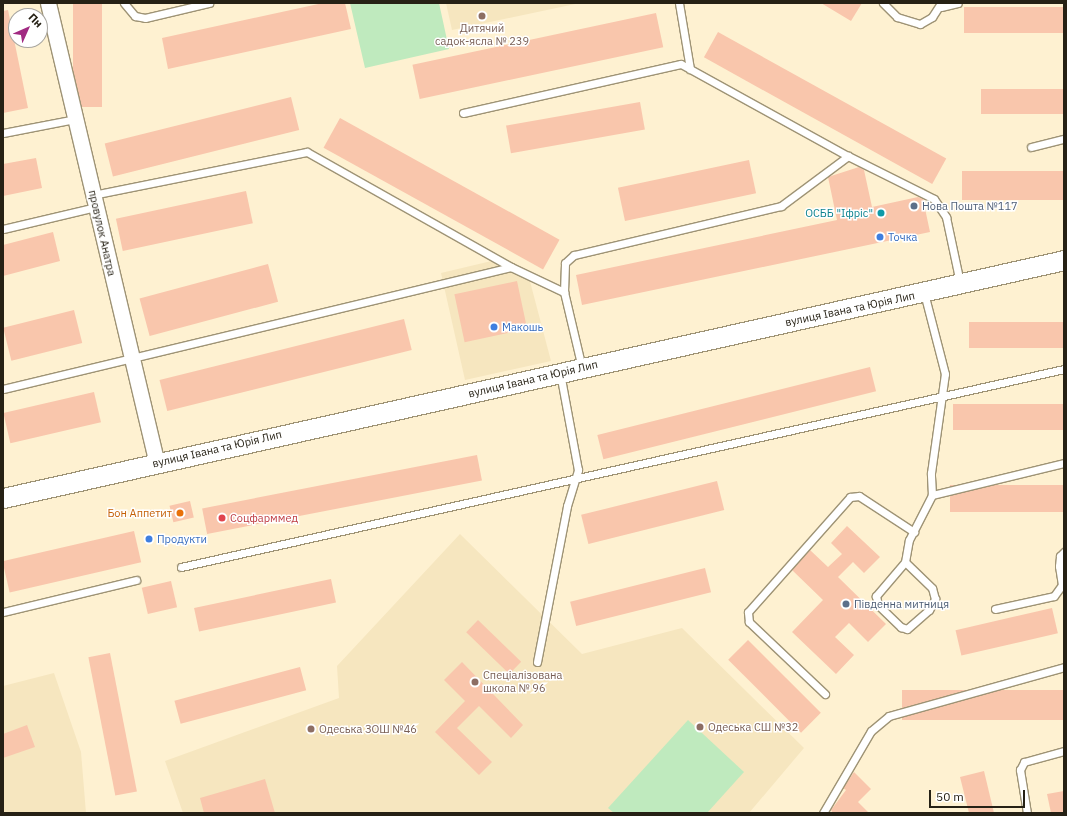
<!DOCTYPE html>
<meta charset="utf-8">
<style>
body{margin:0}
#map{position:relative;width:1067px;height:816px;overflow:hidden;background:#fef1d1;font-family:"IBM Plex Sans",sans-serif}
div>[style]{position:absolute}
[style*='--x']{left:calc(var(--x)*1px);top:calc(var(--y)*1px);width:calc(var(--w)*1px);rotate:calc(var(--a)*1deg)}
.built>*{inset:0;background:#f6e6bf}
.green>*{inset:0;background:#bfeabe}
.building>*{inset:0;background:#f9c6ac;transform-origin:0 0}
.roads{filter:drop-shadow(1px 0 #9e9375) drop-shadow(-1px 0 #9e9375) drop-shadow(0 1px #9e9375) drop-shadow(0 -1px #9e9375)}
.service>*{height:7px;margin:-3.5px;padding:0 3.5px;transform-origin:3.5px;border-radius:3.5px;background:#fff}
.minor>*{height:15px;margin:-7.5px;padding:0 7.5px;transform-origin:7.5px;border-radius:7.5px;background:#fff}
.tertiary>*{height:19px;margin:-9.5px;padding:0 9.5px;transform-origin:9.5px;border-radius:9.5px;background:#fff}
.dots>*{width:11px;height:11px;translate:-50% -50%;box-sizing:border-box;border:2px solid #fff;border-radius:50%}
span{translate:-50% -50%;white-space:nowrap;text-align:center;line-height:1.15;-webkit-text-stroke:3px #fff;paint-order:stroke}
.education-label{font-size:11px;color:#785e54}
.left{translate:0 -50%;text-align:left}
.service-label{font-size:11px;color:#4e5e75}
.culture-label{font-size:11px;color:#0d838f}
.right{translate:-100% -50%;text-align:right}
.street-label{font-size:11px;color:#262115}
.shop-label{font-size:11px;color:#366cbe}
.food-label{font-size:11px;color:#c56008}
.health-label{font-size:11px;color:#be3a42}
.frame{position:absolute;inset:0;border:4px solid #262115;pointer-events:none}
.north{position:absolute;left:8px;top:8px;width:40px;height:40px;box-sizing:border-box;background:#fff;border:1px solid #a8a6a1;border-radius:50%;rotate:45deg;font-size:11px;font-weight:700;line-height:16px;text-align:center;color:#262115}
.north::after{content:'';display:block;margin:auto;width:14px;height:18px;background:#a12a82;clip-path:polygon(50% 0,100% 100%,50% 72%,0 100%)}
.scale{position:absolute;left:929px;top:790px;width:96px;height:18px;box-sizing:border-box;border:2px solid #262115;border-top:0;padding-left:5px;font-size:12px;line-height:14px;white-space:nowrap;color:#262115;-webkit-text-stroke:3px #fff;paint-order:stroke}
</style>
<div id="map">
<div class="built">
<i style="clip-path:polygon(446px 3px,580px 3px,452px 30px)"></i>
<i style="clip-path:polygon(504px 258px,527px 270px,551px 361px,465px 380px,441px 273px)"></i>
<i style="clip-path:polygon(460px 534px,582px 654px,682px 628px,804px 748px,749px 813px,183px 813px,165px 761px,339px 698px,337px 666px)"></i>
<i style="clip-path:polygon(54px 673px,81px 752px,86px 813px,3px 813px,3px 686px)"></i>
</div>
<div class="green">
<i style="clip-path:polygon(350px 3px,439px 3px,449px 49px,365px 68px)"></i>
<i style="clip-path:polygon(688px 720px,744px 772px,707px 813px,614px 813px,608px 808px)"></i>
</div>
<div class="building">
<i style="left:73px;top:3px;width:29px;height:104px"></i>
<i style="clip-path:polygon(323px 3px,345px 3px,351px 29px,168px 69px,162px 38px)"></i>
<i style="clip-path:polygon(821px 3px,862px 3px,851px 21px)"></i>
<i style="left:1064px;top:7px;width:26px;height:100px;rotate:90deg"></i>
<i style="clip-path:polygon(8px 10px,28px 108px,3px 113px,3px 11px)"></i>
<i style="left:656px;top:13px;width:35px;height:249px;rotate:78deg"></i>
<i style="left:718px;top:32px;width:261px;height:29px;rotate:29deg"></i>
<i style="left:1064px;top:89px;width:25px;height:83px;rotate:90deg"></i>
<i style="left:291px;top:97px;width:34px;height:192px;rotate:76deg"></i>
<i style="left:640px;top:102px;width:28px;height:136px;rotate:80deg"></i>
<i style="left:340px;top:118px;width:251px;height:34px;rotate:29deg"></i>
<i style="clip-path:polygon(36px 158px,42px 188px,3px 196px,3px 164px)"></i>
<i style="left:749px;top:160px;width:34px;height:134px;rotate:78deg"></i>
<i style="clip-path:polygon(859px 167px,864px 170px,872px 207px,918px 197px,923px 199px,930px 232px,582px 305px,576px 275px,837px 220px,828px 177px)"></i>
<i style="left:1064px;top:171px;width:29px;height:102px;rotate:90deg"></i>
<i style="left:246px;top:191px;width:33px;height:133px;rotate:78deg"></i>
<i style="clip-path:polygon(53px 232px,60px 261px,3px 276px,3px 245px)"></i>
<i style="left:268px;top:264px;width:39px;height:133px;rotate:75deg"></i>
<i style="left:517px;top:281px;width:49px;height:64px;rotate:78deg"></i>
<i style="left:74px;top:310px;width:34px;height:73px;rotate:76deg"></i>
<i style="left:404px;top:319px;width:32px;height:252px;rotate:76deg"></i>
<i style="left:1064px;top:322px;width:26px;height:95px;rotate:90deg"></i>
<i style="left:870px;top:367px;width:25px;height:281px;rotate:76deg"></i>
<i style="left:94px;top:392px;width:31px;height:93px;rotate:77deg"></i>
<i style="left:1064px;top:404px;width:26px;height:111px;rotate:90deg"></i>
<i style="left:477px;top:455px;width:26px;height:280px;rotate:79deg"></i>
<i style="left:717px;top:481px;width:30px;height:140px;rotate:76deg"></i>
<i style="left:1064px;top:485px;width:27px;height:114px;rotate:90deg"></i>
<i style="left:190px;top:501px;width:17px;height:21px;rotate:77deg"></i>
<i style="clip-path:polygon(847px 526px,880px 557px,864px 573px,853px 562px,838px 577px,886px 624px,868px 642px,849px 623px,835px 637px,854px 655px,836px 674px,792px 632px,823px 600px,792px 570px,810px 550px,828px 567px,842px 554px,831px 543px)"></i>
<i style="left:134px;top:531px;width:32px;height:135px;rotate:77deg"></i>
<i style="left:705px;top:568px;width:25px;height:139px;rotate:76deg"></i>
<i style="left:331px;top:579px;width:24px;height:140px;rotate:78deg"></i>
<i style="left:171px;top:581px;width:27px;height:30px;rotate:77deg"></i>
<i style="left:1052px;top:608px;width:26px;height:99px;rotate:77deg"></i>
<i style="left:478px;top:620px;width:60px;height:17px;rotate:44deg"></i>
<i style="left:748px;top:640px;width:103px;height:28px;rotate:45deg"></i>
<i style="left:110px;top:653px;width:141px;height:22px;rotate:79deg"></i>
<i style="clip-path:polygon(462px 662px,523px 725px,511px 738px,479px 706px,457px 728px,492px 762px,479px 775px,435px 732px,465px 701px,444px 680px)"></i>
<i style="left:300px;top:667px;width:24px;height:130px;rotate:75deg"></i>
<i style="left:1064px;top:690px;width:30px;height:162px;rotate:90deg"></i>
<i style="clip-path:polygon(27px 725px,35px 747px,3px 758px,3px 734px)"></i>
<i style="clip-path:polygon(984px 771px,994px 813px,969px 813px,960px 777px)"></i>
<i style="clip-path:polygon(854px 772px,871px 789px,858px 802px,869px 813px,833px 813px,831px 810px,846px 790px,843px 788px)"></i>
<i style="clip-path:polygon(265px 779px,275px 813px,204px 813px,200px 798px)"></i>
<i style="clip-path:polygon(1064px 791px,1064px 813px,1051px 813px,1047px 794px)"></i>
</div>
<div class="roads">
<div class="service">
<i style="--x:124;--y:3;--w:17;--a:50"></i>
<i style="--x:135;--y:16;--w:10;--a:11"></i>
<i style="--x:145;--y:18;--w:66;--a:-13.2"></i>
<i style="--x:679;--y:3;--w:67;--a:80.5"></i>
<i style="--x:883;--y:3;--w:20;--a:45"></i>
<i style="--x:897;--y:17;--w:24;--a:17"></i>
<i style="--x:920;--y:24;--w:14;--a:-30"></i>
<i style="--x:932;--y:17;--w:17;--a:-57"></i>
<i style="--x:941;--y:7;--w:17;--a:-13"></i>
<i style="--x:463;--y:113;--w:223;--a:-12.7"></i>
<i style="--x:681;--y:64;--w:191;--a:28.9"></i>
<i style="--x:848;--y:156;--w:96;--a:26.6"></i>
<i style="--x:934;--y:199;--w:22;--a:56"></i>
<i style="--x:946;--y:217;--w:67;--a:78"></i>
<i style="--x:3;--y:133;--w:73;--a:-11"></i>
<i style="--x:1031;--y:147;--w:34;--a:-14"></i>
<i style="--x:93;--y:195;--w:218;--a:-11.4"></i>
<i style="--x:307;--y:152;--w:234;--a:29.4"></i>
<i style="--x:511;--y:267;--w:59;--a:25.3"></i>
<i style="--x:3;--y:229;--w:96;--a:-13.3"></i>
<i style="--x:582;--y:368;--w:78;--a:-103.3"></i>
<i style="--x:564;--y:292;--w:29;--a:-88"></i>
<i style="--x:565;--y:263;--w:12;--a:-42"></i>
<i style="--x:574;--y:255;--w:213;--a:-13.3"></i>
<i style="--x:781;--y:206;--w:84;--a:-36.7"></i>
<i style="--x:3;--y:389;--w:522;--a:-13.5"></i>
<i style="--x:932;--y:495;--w:136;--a:-13.6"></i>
<i style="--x:905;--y:562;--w:45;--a:130.5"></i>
<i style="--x:876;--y:596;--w:9;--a:77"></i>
<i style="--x:878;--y:605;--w:32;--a:44"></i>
<i style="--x:901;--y:627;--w:6;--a:18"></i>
<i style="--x:907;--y:629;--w:29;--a:-41"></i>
<i style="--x:929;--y:610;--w:13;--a:-61"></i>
<i style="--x:935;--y:599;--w:11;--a:-105"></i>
<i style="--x:932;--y:588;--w:37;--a:-136"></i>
<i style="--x:905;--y:562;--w:22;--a:-80"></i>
<i style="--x:909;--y:540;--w:51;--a:-62.9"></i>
<i style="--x:932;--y:495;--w:22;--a:-93"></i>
<i style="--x:931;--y:473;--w:100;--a:-82"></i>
<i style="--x:945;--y:374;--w:84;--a:-104.5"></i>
<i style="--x:181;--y:567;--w:905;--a:-12.64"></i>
<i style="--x:995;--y:609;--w:60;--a:-12.4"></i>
<i style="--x:1054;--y:596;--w:14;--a:-54"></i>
<i style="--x:1062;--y:585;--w:19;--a:-99"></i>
<i style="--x:1059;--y:566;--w:10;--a:-84"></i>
<i style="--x:1060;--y:556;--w:6;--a:-45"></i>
<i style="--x:3;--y:612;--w:137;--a:-13.5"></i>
<i style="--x:537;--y:662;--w:159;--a:-79.1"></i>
<i style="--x:567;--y:506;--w:38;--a:-73"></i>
<i style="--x:578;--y:470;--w:99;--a:-100.5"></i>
<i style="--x:825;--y:694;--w:105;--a:-136.5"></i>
<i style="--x:749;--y:622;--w:10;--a:-96"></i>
<i style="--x:748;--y:612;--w:154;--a:-48.4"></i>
<i style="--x:850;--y:497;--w:9;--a:-6"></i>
<i style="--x:859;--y:496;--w:66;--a:33.2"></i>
<i style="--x:823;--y:813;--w:95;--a:-59.7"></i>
<i style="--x:871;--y:731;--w:23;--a:-40"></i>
<i style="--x:889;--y:716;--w:182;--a:-15.6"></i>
<i style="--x:1027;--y:813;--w:44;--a:-99.2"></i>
<i style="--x:1020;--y:770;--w:9;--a:-63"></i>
<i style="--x:1024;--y:762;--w:41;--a:-15.4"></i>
</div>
<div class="minor">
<i style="--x:48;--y:3;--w:473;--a:76.7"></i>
</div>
<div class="tertiary">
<i style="--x:3;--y:498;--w:1087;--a:-12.64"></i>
</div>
</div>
<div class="dots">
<i style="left:482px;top:16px;background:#8d6e63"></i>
<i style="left:914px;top:206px;background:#5c6f8a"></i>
<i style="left:881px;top:213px;background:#0f9aa8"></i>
<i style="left:880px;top:237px;background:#3f7fe0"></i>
<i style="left:494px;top:327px;background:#3f7fe0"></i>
<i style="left:180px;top:513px;background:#e8710a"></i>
<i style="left:222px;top:518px;background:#e0444e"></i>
<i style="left:149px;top:539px;background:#3f7fe0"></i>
<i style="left:846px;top:604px;background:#5c6f8a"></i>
<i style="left:475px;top:682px;background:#8d6e63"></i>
<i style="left:700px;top:727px;background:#8d6e63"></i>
<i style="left:311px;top:729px;background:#8d6e63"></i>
</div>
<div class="education-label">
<span style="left:482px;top:35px">Дитячий<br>садок-ясла № 239</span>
<span class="left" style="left:483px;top:682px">Спеціалізована<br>школа № 96</span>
<span class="left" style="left:708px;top:727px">Одеська СШ №32</span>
<span class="left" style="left:319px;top:729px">Одеська ЗОШ №46</span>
</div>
<div class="service-label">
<span class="left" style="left:922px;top:206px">Нова Пошта №117</span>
<span class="left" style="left:854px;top:604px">Південна митниця</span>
</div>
<div class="culture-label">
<span class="right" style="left:873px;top:213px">ОСББ "Іфріс"</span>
</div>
<div class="street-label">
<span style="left:102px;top:233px;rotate:77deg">провулок Анатра</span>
<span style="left:850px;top:309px;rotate:-12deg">вулиця Івана та Юрія Лип</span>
<span style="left:533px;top:379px;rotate:-13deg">вулиця Івана та Юрія Лип</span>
<span style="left:217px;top:449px;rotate:-13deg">вулиця Івана та Юрія Лип</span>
</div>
<div class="shop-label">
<span class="left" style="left:888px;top:237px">Точка</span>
<span class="left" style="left:502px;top:327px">Макошь</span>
<span class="left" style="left:157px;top:539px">Продукти</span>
</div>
<div class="food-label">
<span class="right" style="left:172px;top:513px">Бон Аппетит</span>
</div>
<div class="health-label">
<span class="left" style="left:230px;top:518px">Соцфарммед</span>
</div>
<div class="frame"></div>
<div class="north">Пн</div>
<div class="scale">50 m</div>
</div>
